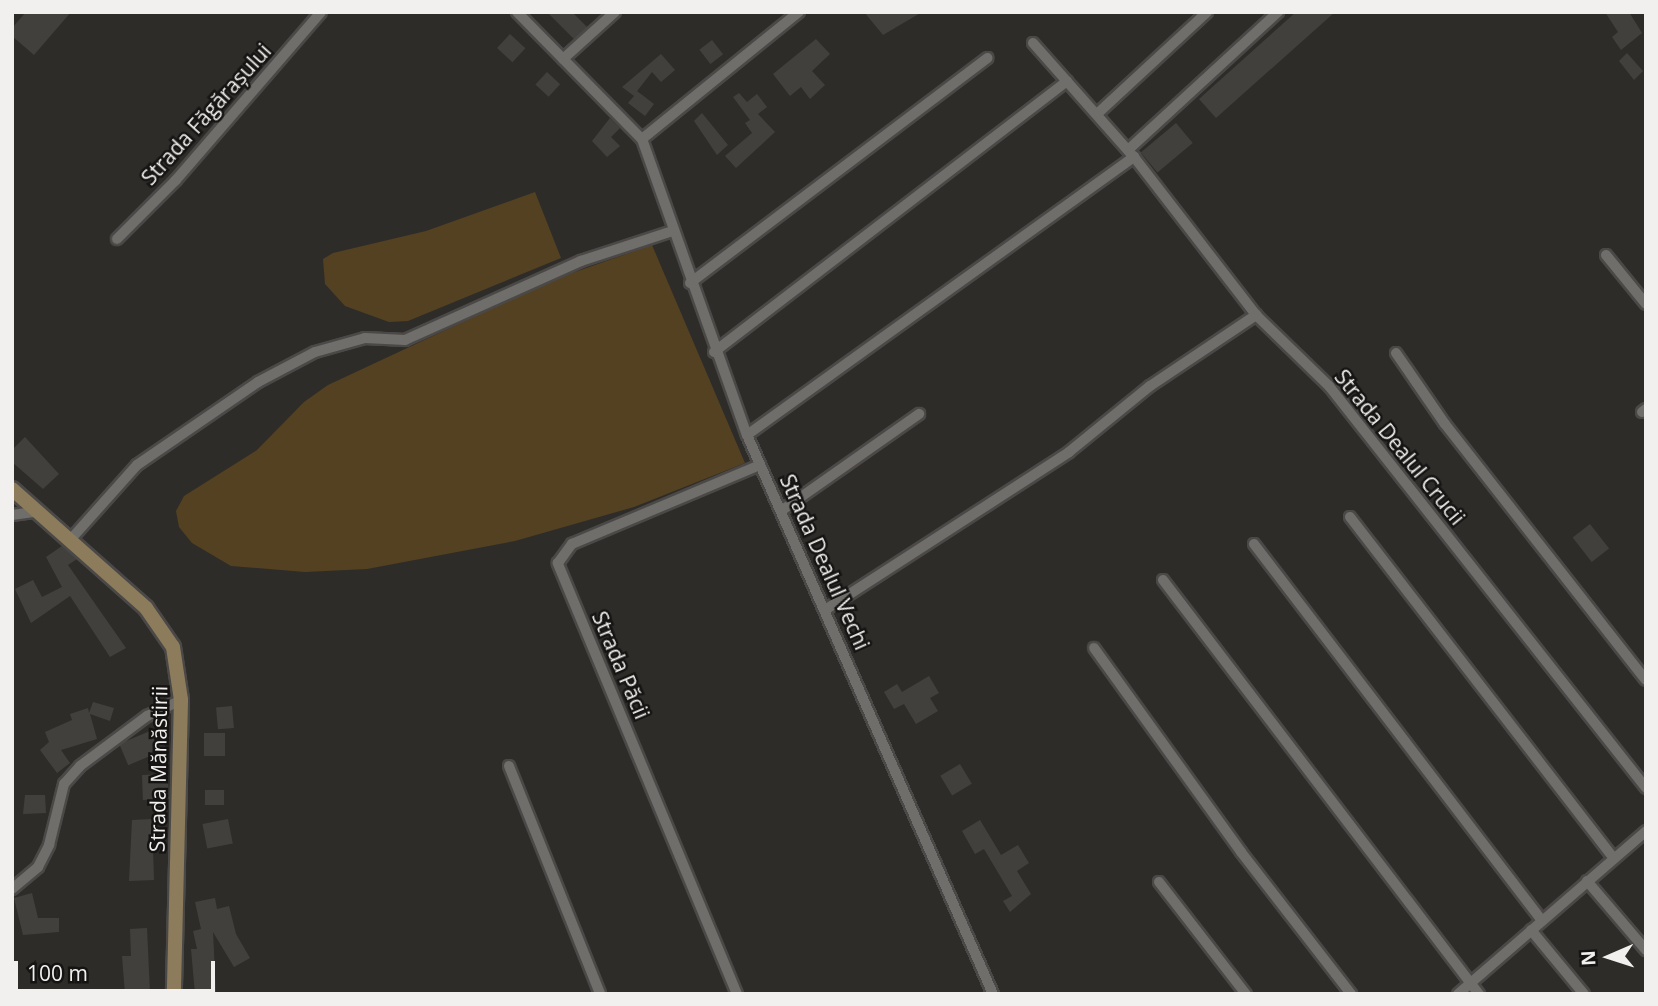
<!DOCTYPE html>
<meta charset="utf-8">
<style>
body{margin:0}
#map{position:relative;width:1658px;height:1006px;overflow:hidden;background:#2e2c29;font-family:"Open Sans",sans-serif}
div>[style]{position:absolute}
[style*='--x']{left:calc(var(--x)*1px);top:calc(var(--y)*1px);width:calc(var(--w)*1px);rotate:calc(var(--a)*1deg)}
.green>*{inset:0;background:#534122}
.building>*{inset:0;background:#42403d;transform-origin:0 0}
.roads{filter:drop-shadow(2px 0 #4b4947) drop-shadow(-2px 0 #4b4947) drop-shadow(0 2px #4b4947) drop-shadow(0 -2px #4b4947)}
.street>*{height:10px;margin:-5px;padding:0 5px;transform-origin:5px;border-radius:5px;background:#706e6b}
.secondary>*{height:14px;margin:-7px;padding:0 7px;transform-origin:7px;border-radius:7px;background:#8d7c5b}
span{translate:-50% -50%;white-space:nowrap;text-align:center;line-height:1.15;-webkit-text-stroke:5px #151413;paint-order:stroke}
.street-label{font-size:21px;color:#f1f0ee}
.frame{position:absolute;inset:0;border:14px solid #f1f0ee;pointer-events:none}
.north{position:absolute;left:1574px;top:922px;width:70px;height:70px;-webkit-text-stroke:5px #151413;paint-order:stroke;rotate:267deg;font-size:19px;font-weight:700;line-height:28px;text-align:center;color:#f1f0ee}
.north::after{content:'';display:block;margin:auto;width:24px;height:32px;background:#f1f0ee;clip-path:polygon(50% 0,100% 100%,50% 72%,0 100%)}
.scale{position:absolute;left:14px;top:961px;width:201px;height:32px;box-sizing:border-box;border:4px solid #f1f0ee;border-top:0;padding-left:9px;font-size:21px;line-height:24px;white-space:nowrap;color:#f1f0ee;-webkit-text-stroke:5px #151413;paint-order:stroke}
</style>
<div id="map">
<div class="green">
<i style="clip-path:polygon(535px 192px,561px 258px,408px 321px,389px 322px,345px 306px,325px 284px,323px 259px,333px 253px,426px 231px)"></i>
<i style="clip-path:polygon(652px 245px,745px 463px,634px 507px,515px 541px,367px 569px,305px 572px,231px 566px,192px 543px,179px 527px,176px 511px,184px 496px,257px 450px,304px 402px,328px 385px,555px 279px)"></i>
</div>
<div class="building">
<i style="clip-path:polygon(26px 12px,71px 12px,34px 55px,12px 36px,12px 28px)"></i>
<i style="clip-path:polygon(547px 12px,572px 12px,587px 27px,574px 39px)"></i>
<i style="clip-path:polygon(864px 12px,922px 12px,883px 35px)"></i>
<i style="clip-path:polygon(1296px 12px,1335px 12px,1216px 118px,1199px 99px)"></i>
<i style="clip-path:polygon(1605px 12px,1629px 12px,1642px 33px,1621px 50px,1612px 37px,1618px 32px)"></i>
<i style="left:510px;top:34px;width:21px;height:19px;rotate:43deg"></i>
<i style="clip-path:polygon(816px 39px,830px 54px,812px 71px,825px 85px,810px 99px,801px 87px,790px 96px,773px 74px)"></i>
<i style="left:712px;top:40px;width:18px;height:16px;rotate:52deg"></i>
<i style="clip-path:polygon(1627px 53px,1643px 71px,1634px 80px,1619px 61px)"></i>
<i style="clip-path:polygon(661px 54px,675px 70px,661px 82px,652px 72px,634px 95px,637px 91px,654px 104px,645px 116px,628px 103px,634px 96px,622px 87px)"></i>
<i style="left:547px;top:72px;width:18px;height:17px;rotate:43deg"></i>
<i style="clip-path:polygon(739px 93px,747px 102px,757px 94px,767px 107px,758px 114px,775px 132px,736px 168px,725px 156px,752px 133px,745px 123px,750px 120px,733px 97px)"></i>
<i style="clip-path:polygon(702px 113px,728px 145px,717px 155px,694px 121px)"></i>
<i style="clip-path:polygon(610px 118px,620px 128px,611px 137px,620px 146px,607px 157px,592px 141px)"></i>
<i style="left:1176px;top:123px;width:26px;height:46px;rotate:50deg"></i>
<i style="clip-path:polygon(25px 437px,59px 474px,43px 489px,12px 462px,12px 450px)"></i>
<i style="left:1590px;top:524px;width:31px;height:22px;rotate:52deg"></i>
<i style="clip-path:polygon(62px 546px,77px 559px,68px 565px,126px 648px,110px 657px,70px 596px,31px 623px,15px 589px,33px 580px,42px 597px,62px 587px,46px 557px)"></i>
<i style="clip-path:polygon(929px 676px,939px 693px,930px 698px,938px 711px,916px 724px,904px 704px,894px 709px,884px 692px,897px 684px,902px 692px)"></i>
<i style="clip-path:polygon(93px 702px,114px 708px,110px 721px,90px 714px,97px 739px,61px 750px,70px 763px,57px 773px,40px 750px,49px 742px,45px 732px,72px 720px,70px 714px,88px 708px,89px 713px)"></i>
<i style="left:232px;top:706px;width:22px;height:16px;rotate:85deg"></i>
<i style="left:157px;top:728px;width:23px;height:41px;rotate:67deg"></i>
<i style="left:204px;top:733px;width:21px;height:23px"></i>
<i style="left:960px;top:764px;width:23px;height:23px;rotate:59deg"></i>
<i style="left:168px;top:774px;width:25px;height:26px;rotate:88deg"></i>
<i style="left:205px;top:790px;width:19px;height:15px"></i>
<i style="clip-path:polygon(25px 795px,45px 795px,46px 813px,23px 814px)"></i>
<i style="clip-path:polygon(152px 819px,154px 880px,129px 881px,132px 820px)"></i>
<i style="left:228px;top:819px;width:25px;height:26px;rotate:79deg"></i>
<i style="clip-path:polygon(980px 820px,1001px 855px,1018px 845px,1029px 863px,1017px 871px,1031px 894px,1010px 912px,1003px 901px,1012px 896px,984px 849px,975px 854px,962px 831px)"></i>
<i style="clip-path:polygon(32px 893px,38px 918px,59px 918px,59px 932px,23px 935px,14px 898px)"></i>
<i style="clip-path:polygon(215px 898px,217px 909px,229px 906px,236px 934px,250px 958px,234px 967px,213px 932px,216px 994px,195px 994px,191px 949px,197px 949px,193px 931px,201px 929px,195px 902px)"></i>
<i style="clip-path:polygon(147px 928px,150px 993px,125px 994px,122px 956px,131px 956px,130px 929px)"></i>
</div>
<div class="roads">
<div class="street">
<i style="--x:517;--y:12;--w:178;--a:45.5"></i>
<i style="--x:1033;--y:43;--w:152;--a:48.5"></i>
<i style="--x:1134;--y:157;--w:200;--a:52.3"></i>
<i style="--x:1256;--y:315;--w:102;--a:44.2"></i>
<i style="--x:1329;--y:386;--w:512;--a:51.74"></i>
<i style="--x:563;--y:59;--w:70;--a:-42.1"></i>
<i style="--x:1097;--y:114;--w:150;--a:-42.8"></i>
<i style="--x:642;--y:139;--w:314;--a:70.5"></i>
<i style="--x:747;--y:435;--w:611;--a:66.25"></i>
<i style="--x:642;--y:139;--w:202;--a:-39"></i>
<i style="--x:1128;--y:150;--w:204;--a:-42.6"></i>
<i style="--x:117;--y:239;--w:83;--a:-45"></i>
<i style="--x:176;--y:180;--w:222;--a:-49.2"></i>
<i style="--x:1606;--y:255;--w:63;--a:50.8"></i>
<i style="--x:690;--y:283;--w:373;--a:-37.1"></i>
<i style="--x:714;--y:352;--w:445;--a:-37.5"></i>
<i style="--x:1396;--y:353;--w:86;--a:55.4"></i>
<i style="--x:1445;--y:424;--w:325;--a:51.9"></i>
<i style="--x:1642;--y:412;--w:5;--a:-37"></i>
<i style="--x:747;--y:435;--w:477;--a:-35.7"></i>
<i style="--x:781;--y:511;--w:169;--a:-35.1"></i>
<i style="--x:12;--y:515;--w:27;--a:-8"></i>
<i style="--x:1350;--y:517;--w:431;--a:52.3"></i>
<i style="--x:71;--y:539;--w:99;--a:-48.3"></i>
<i style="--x:137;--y:465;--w:147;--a:-34.4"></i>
<i style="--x:258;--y:382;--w:64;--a:-27.8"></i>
<i style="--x:315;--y:352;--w:52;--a:-15.6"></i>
<i style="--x:365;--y:338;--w:40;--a:2.9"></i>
<i style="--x:405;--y:340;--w:193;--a:-24.2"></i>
<i style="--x:581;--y:261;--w:97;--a:-18.1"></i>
<i style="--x:1254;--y:544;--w:473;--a:52.6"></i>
<i style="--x:1163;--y:580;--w:521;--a:52.65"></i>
<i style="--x:825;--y:610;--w:291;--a:-32.9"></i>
<i style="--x:1069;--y:452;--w:104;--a:-39.2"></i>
<i style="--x:1150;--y:386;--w:128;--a:-33.8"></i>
<i style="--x:1094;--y:648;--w:251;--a:54.2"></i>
<i style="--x:1241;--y:852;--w:180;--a:52.2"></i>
<i style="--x:509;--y:766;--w:245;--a:68.2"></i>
<i style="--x:1587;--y:881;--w:91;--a:49.5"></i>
<i style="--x:1159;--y:882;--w:142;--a:52.2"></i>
<i style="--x:12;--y:889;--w:34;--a:-40"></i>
<i style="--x:38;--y:867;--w:25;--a:-63"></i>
<i style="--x:49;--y:845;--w:63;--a:-76.2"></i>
<i style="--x:64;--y:784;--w:24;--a:-48"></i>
<i style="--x:80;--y:766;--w:84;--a:-36.7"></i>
<i style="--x:147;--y:716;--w:38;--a:-25"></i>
<i style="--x:1531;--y:930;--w:83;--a:50.4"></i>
<i style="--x:737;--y:994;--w:467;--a:-112.6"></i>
<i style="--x:558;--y:563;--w:24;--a:-54"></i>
<i style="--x:572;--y:544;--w:204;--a:-22.8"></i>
<i style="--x:1458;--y:994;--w:249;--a:-40.9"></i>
</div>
<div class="secondary">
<i style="--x:12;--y:489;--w:179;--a:41.6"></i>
<i style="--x:146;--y:608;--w:47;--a:55.3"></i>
<i style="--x:173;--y:647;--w:54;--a:81.4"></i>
<i style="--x:181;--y:700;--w:294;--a:91.4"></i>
</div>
</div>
<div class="street-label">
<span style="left:206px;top:114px;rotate:-48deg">Strada Făgărașului</span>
<span style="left:1400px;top:447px;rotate:51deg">Strada Dealul Crucii</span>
<span style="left:825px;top:562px;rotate:66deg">Strada Dealul Vechi</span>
<span style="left:621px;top:665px;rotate:67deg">Strada Păcii</span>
<span style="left:158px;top:769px;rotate:-89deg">Strada Mănăstirii</span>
</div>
<div class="frame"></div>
<div class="north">N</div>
<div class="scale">100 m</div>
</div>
